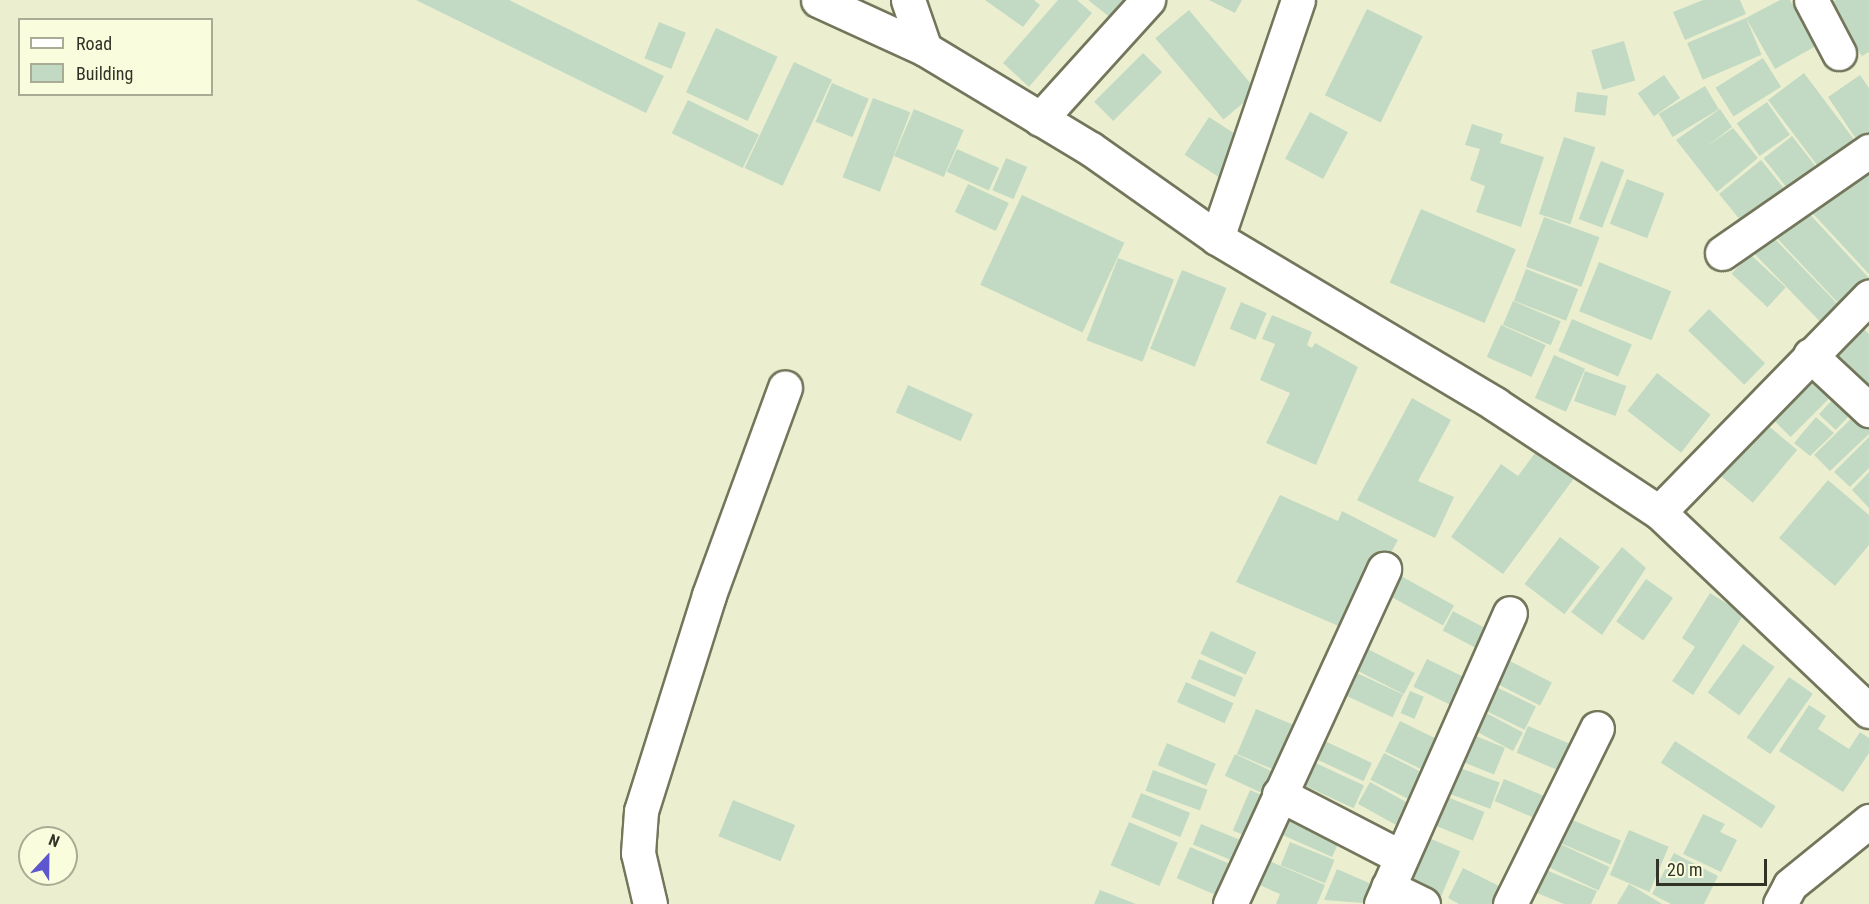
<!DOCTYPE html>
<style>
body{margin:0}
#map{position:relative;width:1869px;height:904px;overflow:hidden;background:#ebefd0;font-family:"Roboto Condensed",sans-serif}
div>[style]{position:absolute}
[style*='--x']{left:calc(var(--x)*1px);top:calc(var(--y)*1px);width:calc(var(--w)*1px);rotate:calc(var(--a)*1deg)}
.building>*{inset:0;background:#c2dac3;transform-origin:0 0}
.roads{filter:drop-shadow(2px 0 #73765b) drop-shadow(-2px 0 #73765b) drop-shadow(0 2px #73765b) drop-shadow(0 -2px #73765b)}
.minor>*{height:33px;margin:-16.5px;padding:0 16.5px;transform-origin:16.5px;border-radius:16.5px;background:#fff}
span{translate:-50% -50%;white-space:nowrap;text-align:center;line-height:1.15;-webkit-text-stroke:4.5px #f9fddd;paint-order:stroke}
.legend{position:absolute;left:18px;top:18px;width:195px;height:78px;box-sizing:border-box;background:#f9fddd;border:2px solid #a9ac94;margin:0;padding:8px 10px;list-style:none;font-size:18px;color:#323327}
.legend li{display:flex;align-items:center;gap:12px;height:30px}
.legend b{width:30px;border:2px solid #a9ac94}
.north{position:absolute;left:18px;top:826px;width:60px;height:60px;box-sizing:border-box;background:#f9fddd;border:2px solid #a9ac94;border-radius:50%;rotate:22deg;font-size:16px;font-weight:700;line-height:24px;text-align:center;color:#323327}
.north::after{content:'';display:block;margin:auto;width:21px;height:27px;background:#5d56cf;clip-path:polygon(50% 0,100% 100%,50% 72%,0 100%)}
.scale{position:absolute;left:1656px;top:859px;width:111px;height:27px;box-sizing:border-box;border:3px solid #323327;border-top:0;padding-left:8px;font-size:18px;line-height:21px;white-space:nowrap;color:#323327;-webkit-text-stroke:4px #f9fddd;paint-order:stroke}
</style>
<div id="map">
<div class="building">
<i style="clip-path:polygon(416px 0,509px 0,664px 76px,646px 113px)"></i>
<i style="clip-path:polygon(985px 0,1034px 0,1040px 5px,1023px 27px)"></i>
<i style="clip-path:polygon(1058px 0,1077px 0,1092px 13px,1029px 87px,1003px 63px)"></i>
<i style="clip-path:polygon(1088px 0,1139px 0,1120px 25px)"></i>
<i style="clip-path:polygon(1209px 0,1242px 0,1235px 13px)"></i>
<i style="clip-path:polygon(1703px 0,1740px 0,1746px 14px,1685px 40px,1673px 12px)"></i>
<i style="clip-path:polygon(1780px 0,1790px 0,1816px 46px,1775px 69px,1746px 18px)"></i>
<i style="clip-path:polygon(1836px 0,1869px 0,1869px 52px,1862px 56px,1825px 5px)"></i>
<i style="left:1367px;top:9px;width:62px;height:96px;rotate:26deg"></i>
<i style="left:1189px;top:10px;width:106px;height:44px;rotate:50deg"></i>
<i style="left:1746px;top:18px;width:40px;height:64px;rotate:67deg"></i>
<i style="left:659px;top:22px;width:29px;height:39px;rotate:22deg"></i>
<i style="left:716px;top:28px;width:68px;height:71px;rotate:25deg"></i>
<i style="left:1624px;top:41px;width:41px;height:34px;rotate:74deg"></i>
<i style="left:1143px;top:53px;width:27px;height:69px;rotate:45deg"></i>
<i style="left:1763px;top:58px;width:34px;height:56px;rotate:58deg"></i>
<i style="left:794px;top:62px;width:42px;height:117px;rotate:25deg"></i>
<i style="left:1804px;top:73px;width:85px;height:45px;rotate:53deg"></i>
<i style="left:1664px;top:75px;width:28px;height:32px;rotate:55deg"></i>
<i style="clip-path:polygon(1860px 75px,1869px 88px,1869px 134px,1858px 142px,1828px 97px)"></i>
<i style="left:832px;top:83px;width:40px;height:42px;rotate:23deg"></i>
<i style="left:1705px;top:86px;width:27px;height:54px;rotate:59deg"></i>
<i style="left:1577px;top:92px;width:31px;height:20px;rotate:7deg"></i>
<i style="left:873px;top:98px;width:40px;height:85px;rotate:21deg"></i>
<i style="left:688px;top:100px;width:79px;height:37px;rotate:26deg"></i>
<i style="left:1767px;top:102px;width:40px;height:37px;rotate:55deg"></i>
<i style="left:914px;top:109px;width:54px;height:51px;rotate:23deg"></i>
<i style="clip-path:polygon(1720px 109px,1732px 127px,1707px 146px,1733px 128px,1758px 158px,1717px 192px,1676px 140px)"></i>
<i style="left:1310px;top:112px;width:43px;height:53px;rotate:28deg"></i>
<i style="left:1209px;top:117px;width:45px;height:45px;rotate:33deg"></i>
<i style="clip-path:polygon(1472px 124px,1503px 134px,1500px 143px,1544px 157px,1521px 227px,1476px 212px,1485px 186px,1470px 180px,1480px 149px,1465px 145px)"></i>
<i style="left:1792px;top:136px;width:39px;height:36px;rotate:52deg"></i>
<i style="left:1564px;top:137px;width:33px;height:81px;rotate:18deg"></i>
<i style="left:957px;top:149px;width:46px;height:25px;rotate:24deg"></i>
<i style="left:1006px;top:158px;width:23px;height:35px;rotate:23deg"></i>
<i style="left:1761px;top:160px;width:40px;height:54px;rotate:51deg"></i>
<i style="left:1601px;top:161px;width:25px;height:62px;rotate:21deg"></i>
<i style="clip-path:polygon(1869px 163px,1869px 274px,1805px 205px)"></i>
<i style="left:1627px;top:179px;width:40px;height:48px;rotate:21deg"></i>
<i style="left:968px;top:184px;width:45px;height:31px;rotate:25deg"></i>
<i style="left:1022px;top:195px;width:113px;height:99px;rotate:25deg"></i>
<i style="clip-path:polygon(1803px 207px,1869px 278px,1869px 284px,1843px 308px,1774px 235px)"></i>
<i style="left:1421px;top:209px;width:103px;height:80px;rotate:23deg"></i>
<i style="left:1544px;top:217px;width:59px;height:53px;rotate:20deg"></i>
<i style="left:1771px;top:235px;width:98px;height:25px;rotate:46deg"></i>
<i style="left:1750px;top:254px;width:49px;height:27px;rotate:43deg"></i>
<i style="left:1118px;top:258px;width:60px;height:88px;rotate:21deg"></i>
<i style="left:1599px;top:262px;width:78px;height:53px;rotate:22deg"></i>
<i style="left:1526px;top:269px;width:56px;height:34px;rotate:21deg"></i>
<i style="left:1182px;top:270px;width:48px;height:85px;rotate:22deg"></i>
<i style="left:1513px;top:301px;width:52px;height:26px;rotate:23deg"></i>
<i style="left:1241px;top:302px;width:28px;height:29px;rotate:23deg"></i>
<i style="left:1709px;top:309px;width:78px;height:30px;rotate:44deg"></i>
<i style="clip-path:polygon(1272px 315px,1312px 332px,1307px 345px,1312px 348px,1315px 343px,1358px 367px,1316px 465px,1266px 443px,1290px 393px,1260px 380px,1275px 344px,1262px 339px)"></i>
<i style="left:1572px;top:319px;width:65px;height:35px;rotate:23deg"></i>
<i style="left:1501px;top:325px;width:49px;height:35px;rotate:24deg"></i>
<i style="clip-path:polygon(1864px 329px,1869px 334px,1869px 388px,1837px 358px)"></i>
<i style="left:1554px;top:355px;width:34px;height:47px;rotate:24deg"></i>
<i style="left:1585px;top:371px;width:44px;height:32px;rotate:20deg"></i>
<i style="left:1816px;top:372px;width:28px;height:64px;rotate:45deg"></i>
<i style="left:1657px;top:373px;width:68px;height:48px;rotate:38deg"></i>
<i style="left:908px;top:385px;width:71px;height:30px;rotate:24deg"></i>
<i style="left:1836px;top:396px;width:23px;height:25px;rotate:43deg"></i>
<i style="clip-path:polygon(1412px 398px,1451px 420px,1418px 481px,1454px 497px,1435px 538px,1357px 500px)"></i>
<i style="clip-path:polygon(1860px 410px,1869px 420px,1869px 434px,1830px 471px,1814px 455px)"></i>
<i style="clip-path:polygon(1816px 417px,1834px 433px,1810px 456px,1794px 443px)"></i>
<i style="left:1765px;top:423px;width:42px;height:69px;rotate:40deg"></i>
<i style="clip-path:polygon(1869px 437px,1869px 468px,1850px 487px,1834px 472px)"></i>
<i style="clip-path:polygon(1538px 449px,1575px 477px,1503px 574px,1451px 537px,1501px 464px,1518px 476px)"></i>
<i style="clip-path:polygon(1869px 472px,1869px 508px,1852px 490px)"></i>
<i style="clip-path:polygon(1828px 480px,1869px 515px,1869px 545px,1835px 586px,1779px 538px)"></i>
<i style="clip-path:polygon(1280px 495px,1338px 521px,1342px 511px,1398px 540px,1348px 630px,1236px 582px)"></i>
<i style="left:1560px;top:537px;width:50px;height:59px;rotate:37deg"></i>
<i style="clip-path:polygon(1622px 547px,1646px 568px,1602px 635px,1571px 612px)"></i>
<i style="left:1392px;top:571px;width:71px;height:23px;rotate:29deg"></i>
<i style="left:1646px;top:579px;width:33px;height:52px;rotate:35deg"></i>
<i style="clip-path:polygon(1710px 593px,1744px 614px,1693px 695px,1672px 681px,1695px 647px,1682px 638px)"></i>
<i style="left:1453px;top:611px;width:51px;height:22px;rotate:28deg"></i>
<i style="left:1211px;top:631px;width:50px;height:25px;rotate:25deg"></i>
<i style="left:1356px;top:643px;width:66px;height:24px;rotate:27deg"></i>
<i style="left:1743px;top:644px;width:39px;height:60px;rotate:36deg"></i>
<i style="left:1502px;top:657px;width:56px;height:26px;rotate:27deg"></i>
<i style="left:1199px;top:659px;width:48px;height:21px;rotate:23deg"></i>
<i style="left:1427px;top:659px;width:46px;height:31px;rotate:26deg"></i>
<i style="left:1346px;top:668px;width:63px;height:25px;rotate:25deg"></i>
<i style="left:1789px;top:677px;width:29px;height:74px;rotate:35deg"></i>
<i style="left:1186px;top:682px;width:52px;height:22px;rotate:24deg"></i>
<i style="left:1492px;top:685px;width:49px;height:26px;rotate:26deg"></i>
<i style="left:1410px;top:691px;width:15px;height:24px;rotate:23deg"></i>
<i style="clip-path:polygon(1809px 705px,1826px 716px,1818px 729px,1849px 749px,1860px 732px,1869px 738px,1869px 753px,1843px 792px,1779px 751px)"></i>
<i style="left:1477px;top:708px;width:52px;height:21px;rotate:28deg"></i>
<i style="left:1256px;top:709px;width:50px;height:49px;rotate:23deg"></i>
<i style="left:1400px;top:721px;width:46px;height:34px;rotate:26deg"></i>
<i style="left:1528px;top:726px;width:48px;height:29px;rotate:23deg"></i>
<i style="left:1466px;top:732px;width:42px;height:29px;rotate:22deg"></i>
<i style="left:1314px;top:736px;width:64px;height:20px;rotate:25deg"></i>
<i style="left:1675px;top:741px;width:120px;height:26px;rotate:33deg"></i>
<i style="left:1167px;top:743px;width:53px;height:24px;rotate:23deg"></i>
<i style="left:1384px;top:753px;width:44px;height:30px;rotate:27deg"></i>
<i style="left:1235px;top:754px;width:53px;height:24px;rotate:25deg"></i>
<i style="left:1307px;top:759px;width:63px;height:25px;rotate:25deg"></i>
<i style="left:1449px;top:764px;width:54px;height:28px;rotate:20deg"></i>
<i style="left:1153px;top:770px;width:58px;height:22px;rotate:20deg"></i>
<i style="left:1504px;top:779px;width:53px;height:24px;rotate:23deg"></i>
<i style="left:1370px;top:782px;width:50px;height:25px;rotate:29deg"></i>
<i style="left:1250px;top:790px;width:23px;height:44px;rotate:23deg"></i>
<i style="left:1141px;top:793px;width:53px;height:26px;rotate:22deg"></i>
<i style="left:1440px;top:794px;width:48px;height:31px;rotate:22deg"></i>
<i style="left:733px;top:800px;width:67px;height:39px;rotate:22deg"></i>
<i style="left:1283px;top:810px;width:64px;height:23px;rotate:24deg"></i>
<i style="clip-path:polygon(1703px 814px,1725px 824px,1720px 832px,1737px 840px,1721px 872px,1683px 854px)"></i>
<i style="left:1563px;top:816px;width:63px;height:26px;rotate:23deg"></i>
<i style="left:1129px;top:822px;width:53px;height:47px;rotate:23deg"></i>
<i style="left:1201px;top:824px;width:52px;height:22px;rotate:22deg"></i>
<i style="left:1629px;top:830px;width:43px;height:49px;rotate:23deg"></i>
<i style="left:1417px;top:833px;width:47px;height:52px;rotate:23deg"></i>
<i style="left:1290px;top:842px;width:48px;height:25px;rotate:22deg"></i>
<i style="left:1556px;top:842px;width:59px;height:26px;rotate:25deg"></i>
<i style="left:1190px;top:847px;width:54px;height:34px;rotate:23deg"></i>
<i style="clip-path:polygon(1674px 853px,1718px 876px,1704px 904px,1671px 904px,1652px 894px)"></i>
<i style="clip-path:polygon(1267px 860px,1325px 885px,1317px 904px,1276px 904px,1280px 894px,1257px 884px)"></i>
<i style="clip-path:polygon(1463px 868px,1507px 890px,1500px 904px,1459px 904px,1448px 898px)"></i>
<i style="clip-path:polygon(1337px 869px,1383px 889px,1377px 904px,1324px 900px)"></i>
<i style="clip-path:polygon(1546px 870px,1597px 891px,1591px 904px,1564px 904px,1537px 893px)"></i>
<i style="clip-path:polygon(1629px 884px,1662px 904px,1617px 904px)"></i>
<i style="clip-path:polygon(1100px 890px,1136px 904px,1094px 904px)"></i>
</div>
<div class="roads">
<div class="minor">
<i style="--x:818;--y:0;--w:118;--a:24.6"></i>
<i style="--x:925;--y:49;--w:194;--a:31.1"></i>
<i style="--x:1091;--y:149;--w:154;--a:35.2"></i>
<i style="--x:1217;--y:238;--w:324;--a:30.8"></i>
<i style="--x:1495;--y:404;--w:196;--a:33.4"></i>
<i style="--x:1659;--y:512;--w:289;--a:43.5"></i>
<i style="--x:908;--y:0;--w:52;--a:70.9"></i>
<i style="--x:1811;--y:0;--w:60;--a:62.2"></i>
<i style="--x:1040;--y:119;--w:161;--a:-47.8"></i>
<i style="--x:1217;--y:238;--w:251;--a:-71.2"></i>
<i style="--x:1722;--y:253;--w:179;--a:-34.8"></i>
<i style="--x:1810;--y:355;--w:81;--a:43"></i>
<i style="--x:1659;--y:512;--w:301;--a:-45.7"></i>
<i style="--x:1279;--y:794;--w:137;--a:27.3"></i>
<i style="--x:1388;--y:887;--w:39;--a:26"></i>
<i style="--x:650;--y:904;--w:52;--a:-103.2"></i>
<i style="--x:638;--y:853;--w:42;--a:-85.9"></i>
<i style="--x:641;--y:811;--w:226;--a:-72.5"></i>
<i style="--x:709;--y:595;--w:221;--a:-69.9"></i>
<i style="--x:1230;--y:904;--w:369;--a:-65.3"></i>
<i style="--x:1381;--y:904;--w:318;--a:-66.1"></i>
<i style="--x:1510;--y:904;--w:196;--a:-63.7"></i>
<i style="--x:1780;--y:904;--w:21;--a:-62"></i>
<i style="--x:1790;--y:885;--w:102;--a:-39"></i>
</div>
</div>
<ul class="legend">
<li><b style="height:8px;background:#fff"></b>Road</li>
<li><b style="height:16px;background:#c2dac3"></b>Building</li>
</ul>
<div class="north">N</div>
<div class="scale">20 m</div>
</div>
